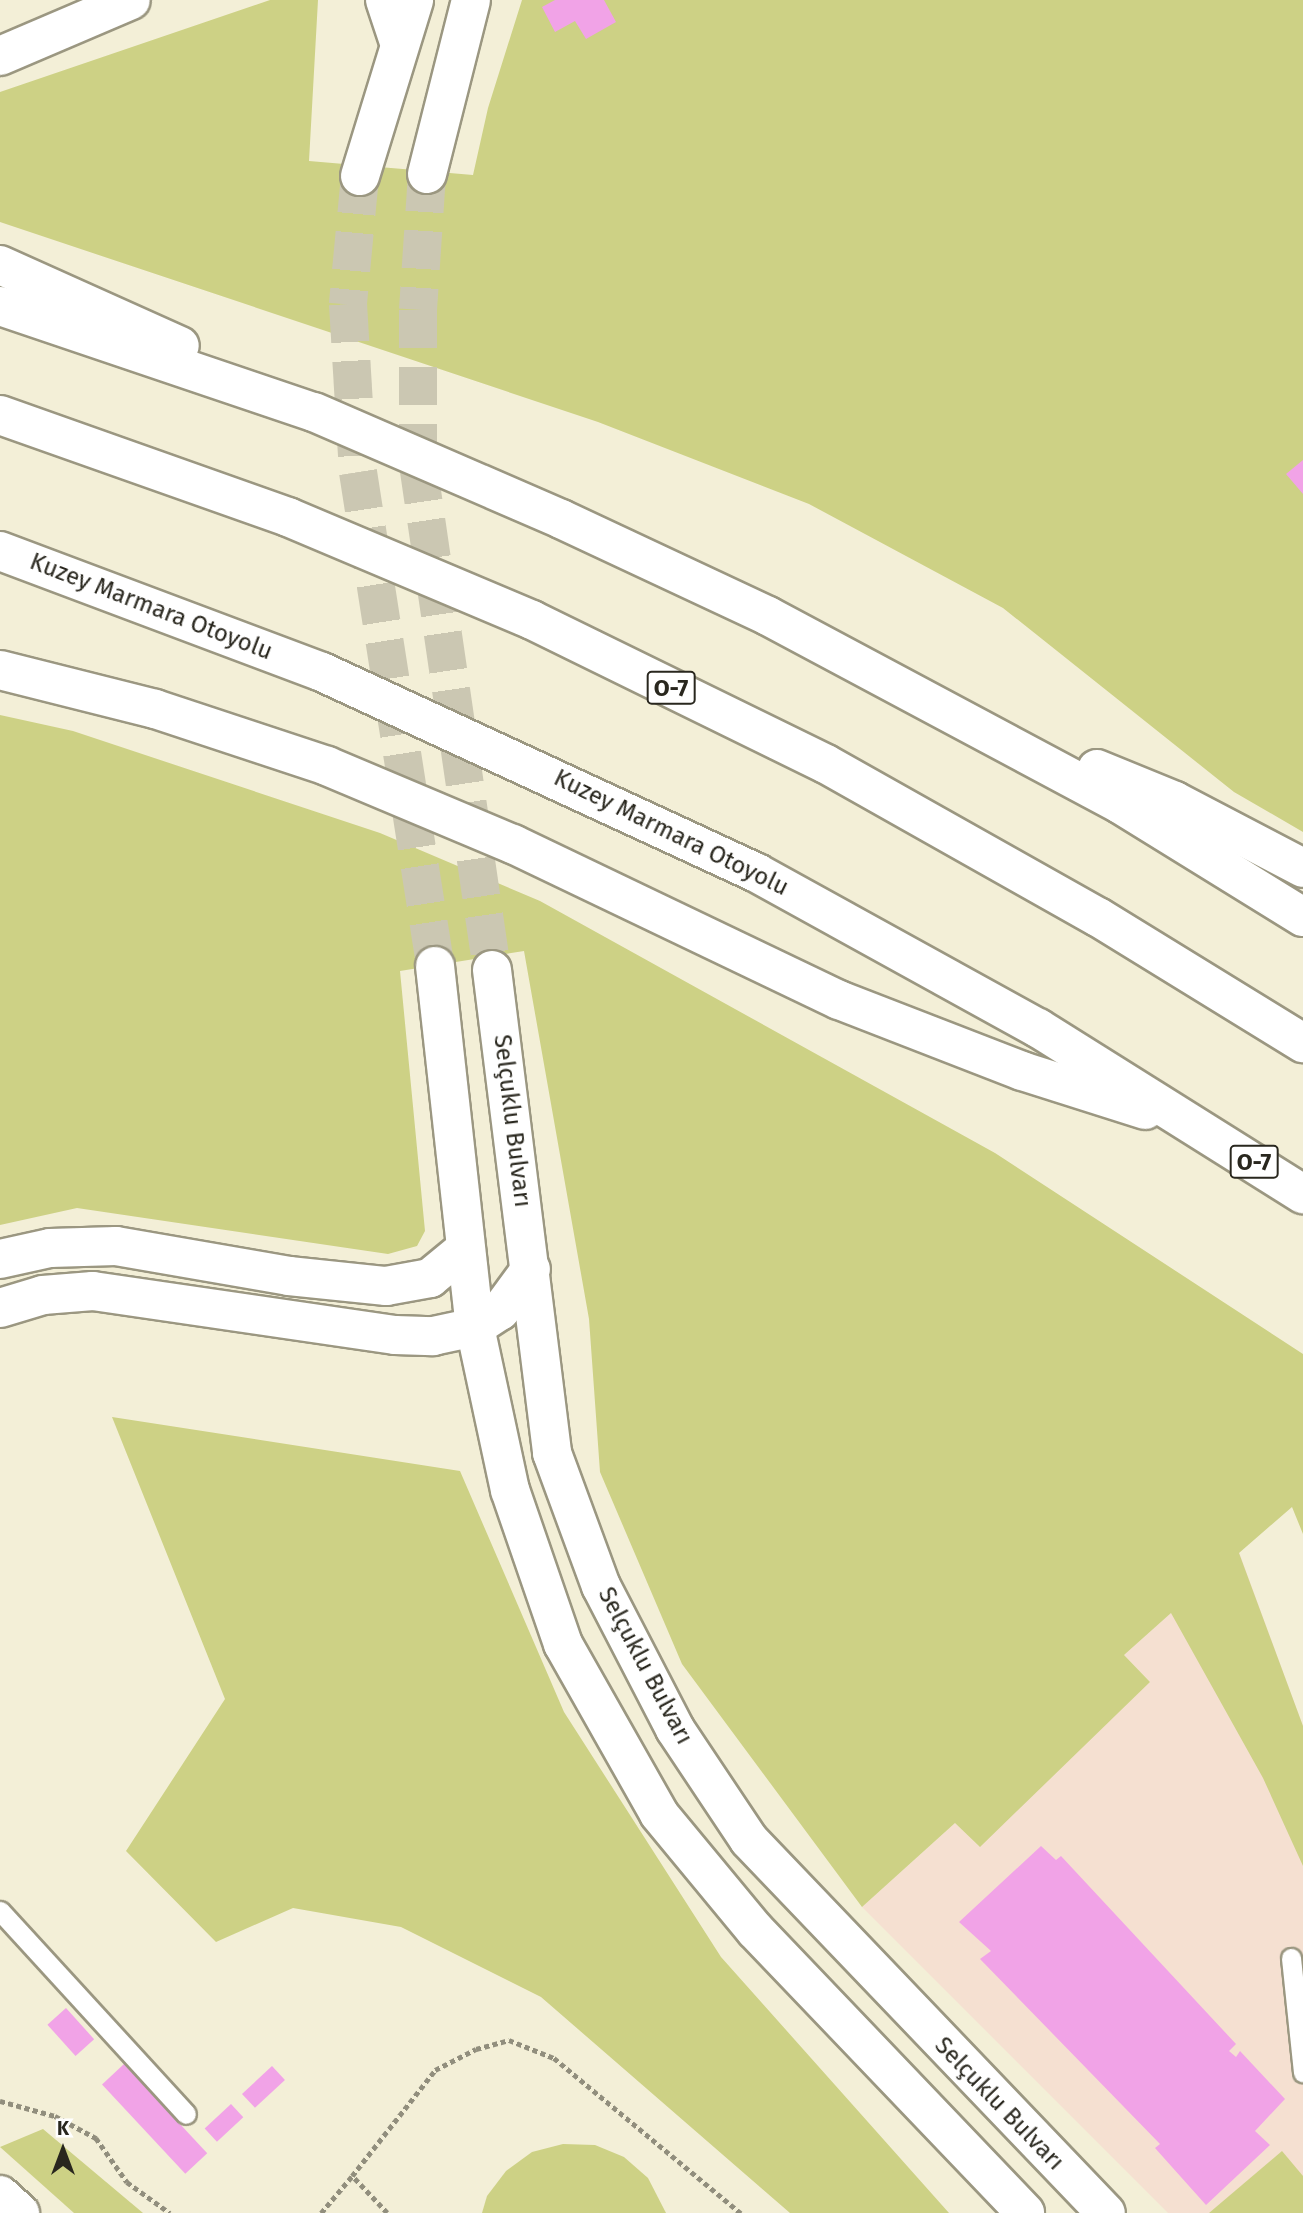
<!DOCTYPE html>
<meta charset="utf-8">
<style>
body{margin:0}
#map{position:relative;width:1303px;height:2213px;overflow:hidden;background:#f3efd7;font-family:"Fira Sans",sans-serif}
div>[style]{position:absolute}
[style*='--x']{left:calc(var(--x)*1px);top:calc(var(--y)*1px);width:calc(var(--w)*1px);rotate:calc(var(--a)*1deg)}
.education>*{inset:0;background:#f5e0d1}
.green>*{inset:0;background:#cdd185}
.building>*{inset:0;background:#f1a3e7;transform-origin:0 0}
.primary-tunnel>*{height:38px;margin-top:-19px;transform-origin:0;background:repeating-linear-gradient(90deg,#cbc7b2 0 38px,transparent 0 57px)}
.path>*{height:4.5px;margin-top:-2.25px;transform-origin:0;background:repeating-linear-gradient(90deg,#918e7d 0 5px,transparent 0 8.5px)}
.roads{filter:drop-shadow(2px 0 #9b9781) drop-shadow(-2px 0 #9b9781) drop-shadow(0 2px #9b9781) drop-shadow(0 -2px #9b9781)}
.service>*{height:19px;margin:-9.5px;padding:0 9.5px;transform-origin:9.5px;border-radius:9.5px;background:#fff}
.secondary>*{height:38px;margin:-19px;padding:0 19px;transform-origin:19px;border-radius:19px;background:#fff}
.primary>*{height:38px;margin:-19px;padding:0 19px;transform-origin:19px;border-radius:19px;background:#fff}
.motorway>*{height:38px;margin:-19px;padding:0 19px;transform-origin:19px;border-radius:19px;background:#fff}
span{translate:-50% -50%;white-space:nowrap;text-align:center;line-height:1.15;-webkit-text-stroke:7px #fff;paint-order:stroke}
.shield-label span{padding:2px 5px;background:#fff;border:2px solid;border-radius:5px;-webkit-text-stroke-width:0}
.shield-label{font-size:23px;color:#29271e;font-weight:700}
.street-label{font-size:24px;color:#29271e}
.north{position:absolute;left:28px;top:2115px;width:70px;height:70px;-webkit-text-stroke:5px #fff;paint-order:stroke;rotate:0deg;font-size:19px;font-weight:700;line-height:28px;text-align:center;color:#29271e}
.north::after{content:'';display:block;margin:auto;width:24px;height:32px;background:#29271e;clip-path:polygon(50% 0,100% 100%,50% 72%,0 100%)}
</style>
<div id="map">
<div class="education">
<i style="clip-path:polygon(1239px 1552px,1303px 1726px,1303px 2213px,1168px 2213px,862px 1907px,955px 1823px,979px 1846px,1150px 1682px,1124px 1655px)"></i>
</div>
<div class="green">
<i style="clip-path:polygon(270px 0,318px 0,309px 161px,473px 175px,488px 108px,522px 0,1303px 0,1303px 832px,1234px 792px,1003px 608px,809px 504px,598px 422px,0 222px,0 92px)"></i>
<i style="clip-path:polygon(0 715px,73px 731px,380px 833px,540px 901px,995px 1153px,1303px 1354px,1303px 1534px,1292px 1507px,1239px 1553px,1303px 1726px,1303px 1866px,1263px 1778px,1171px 1613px,1124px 1655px,1150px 1682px,980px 1847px,955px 1823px,862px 1907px,682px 1664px,600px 1472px,589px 1319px,524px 951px,400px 971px,425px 1231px,417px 1246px,388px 1254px,77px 1208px,0 1225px)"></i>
<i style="clip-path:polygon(112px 1417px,460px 1471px,564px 1712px,721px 1957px,949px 2213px,790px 2213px,541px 1997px,401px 1927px,293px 1908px,216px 1942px,126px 1851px,225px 1699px)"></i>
<i style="clip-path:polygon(43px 2129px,143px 2213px,74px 2213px,0 2147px)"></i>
<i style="clip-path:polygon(563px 2144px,595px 2145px,624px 2157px,648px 2178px,666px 2213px,482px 2213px,487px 2196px,506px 2171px,532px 2152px)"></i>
<i style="clip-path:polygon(1282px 2151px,1303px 2176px,1303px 2213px,1209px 2213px)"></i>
</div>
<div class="building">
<i style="clip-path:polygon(555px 0,604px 0,616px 22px,586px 39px,575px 21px,555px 32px,542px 7px)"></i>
<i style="clip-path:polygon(1303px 460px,1303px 494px,1286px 474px)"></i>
<i style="clip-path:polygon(1041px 1846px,1056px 1860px,1061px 1856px,1236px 2044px,1229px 2051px,1236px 2057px,1240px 2051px,1285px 2099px,1255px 2131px,1270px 2145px,1206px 2205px,1155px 2148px,1160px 2144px,980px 1959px,991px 1951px,959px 1922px)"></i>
<i style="left:66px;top:2008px;width:42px;height:25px;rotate:48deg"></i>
<i style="left:124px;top:2064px;width:122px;height:30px;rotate:47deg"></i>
<i style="left:272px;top:2066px;width:19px;height:41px;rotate:47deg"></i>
<i style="left:231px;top:2104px;width:18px;height:36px;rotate:47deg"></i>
</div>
<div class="primary-tunnel">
<i style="--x:427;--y:174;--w:136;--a:93.8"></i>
<i style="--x:418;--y:310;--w:154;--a:90"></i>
<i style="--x:418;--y:464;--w:511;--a:81.68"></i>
<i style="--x:360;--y:176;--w:129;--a:95.4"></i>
<i style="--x:348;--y:304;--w:168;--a:86.6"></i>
<i style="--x:358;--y:472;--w:500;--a:81.1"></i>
</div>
<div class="path">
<i style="--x:0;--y:2101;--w:57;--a:15.3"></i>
<i style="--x:55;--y:2116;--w:47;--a:28.2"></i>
<i style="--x:96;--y:2138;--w:54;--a:54.8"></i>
<i style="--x:127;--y:2182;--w:53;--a:35.8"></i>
<i style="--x:321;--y:2213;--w:48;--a:-50"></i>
<i style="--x:387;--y:2213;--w:51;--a:-133.4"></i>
<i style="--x:352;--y:2176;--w:135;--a:-51.9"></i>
<i style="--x:435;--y:2070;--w:46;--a:-27.1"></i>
<i style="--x:476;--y:2049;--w:34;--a:-15"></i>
<i style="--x:509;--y:2040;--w:48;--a:21.8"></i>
<i style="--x:554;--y:2058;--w:243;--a:39.7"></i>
</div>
<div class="roads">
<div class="service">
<i style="--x:0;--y:1911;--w:275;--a:47.5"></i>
<i style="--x:1291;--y:1958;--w:115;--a:84"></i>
</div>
<div class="secondary">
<i style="--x:385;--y:0;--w:41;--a:71.6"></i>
<i style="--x:0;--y:56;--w:142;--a:-23.1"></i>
</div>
<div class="primary">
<i style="--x:427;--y:174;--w:179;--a:-75.8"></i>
<i style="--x:360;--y:176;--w:184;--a:-72.9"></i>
<i style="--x:435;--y:966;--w:363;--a:83.7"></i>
<i style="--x:475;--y:1327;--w:167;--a:77.9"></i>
<i style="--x:510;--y:1490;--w:163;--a:71"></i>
<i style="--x:563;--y:1644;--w:195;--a:60.5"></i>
<i style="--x:659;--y:1814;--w:151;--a:50.4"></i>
<i style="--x:755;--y:1930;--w:391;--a:46.3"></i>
<i style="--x:492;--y:970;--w:487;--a:82.9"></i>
<i style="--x:552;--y:1453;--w:142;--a:69.8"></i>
<i style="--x:601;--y:1586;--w:161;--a:62.6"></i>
<i style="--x:675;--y:1729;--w:133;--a:56.3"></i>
<i style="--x:749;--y:1840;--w:516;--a:46.26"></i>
<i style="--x:0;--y:1259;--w:51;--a:-12.4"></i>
<i style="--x:50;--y:1248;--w:66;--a:-1.7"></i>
<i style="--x:116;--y:1246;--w:176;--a:9.8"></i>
<i style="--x:289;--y:1276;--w:98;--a:5.9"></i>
<i style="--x:386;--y:1286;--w:45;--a:-10.3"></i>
<i style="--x:430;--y:1278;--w:45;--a:-39.6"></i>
<i style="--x:0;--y:1308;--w:45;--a:-16.8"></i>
<i style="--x:43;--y:1295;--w:50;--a:-4.6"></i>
<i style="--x:93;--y:1291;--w:305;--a:8.3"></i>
<i style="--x:395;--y:1335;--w:38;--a:2"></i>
<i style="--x:433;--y:1336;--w:43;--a:-12.1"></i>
<i style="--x:475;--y:1327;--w:30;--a:-33"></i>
<i style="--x:500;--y:1311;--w:52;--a:-53.6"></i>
<i style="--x:0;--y:2195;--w:27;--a:42"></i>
</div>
<div class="motorway">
<i style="--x:0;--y:265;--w:197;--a:24.2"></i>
<i style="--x:0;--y:306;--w:331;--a:18.7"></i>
<i style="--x:314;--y:412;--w:269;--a:23.4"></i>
<i style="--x:561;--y:519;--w:229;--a:25.1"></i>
<i style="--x:768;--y:616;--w:399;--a:28.1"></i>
<i style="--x:1120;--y:804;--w:215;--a:31.7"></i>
<i style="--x:0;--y:415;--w:306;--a:19.5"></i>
<i style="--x:288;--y:517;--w:265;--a:22.9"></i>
<i style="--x:532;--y:620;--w:327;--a:26.1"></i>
<i style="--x:826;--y:764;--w:312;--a:29.4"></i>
<i style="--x:1098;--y:917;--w:241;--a:31.6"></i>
<i style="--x:0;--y:551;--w:344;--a:20.6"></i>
<i style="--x:322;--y:672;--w:479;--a:24.8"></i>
<i style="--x:757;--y:873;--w:321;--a:28.9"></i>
<i style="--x:1038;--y:1028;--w:313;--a:32.1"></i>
<i style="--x:0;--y:670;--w:160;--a:14.1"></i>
<i style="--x:155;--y:709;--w:181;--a:18.3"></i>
<i style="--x:327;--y:766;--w:202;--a:22.8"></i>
<i style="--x:513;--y:844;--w:361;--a:25.6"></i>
<i style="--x:839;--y:1000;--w:196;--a:21.2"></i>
<i style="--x:1022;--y:1071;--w:129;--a:17.6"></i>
<i style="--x:1097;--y:769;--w:84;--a:22.3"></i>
<i style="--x:1175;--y:801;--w:144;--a:27.6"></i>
</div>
</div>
<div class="shield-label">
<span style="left:671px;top:688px">O-7</span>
<span style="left:1254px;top:1162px">O-7</span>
</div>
<div class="street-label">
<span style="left:151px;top:607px;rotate:21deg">Kuzey Marmara Otoyolu</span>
<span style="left:671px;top:833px;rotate:26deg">Kuzey Marmara Otoyolu</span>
<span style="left:512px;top:1121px;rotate:83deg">Selçuklu Bulvarı</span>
<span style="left:645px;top:1666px;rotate:62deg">Selçuklu Bulvarı</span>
<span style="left:999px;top:2104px;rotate:46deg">Selçuklu Bulvarı</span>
</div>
<div class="north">K</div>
</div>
